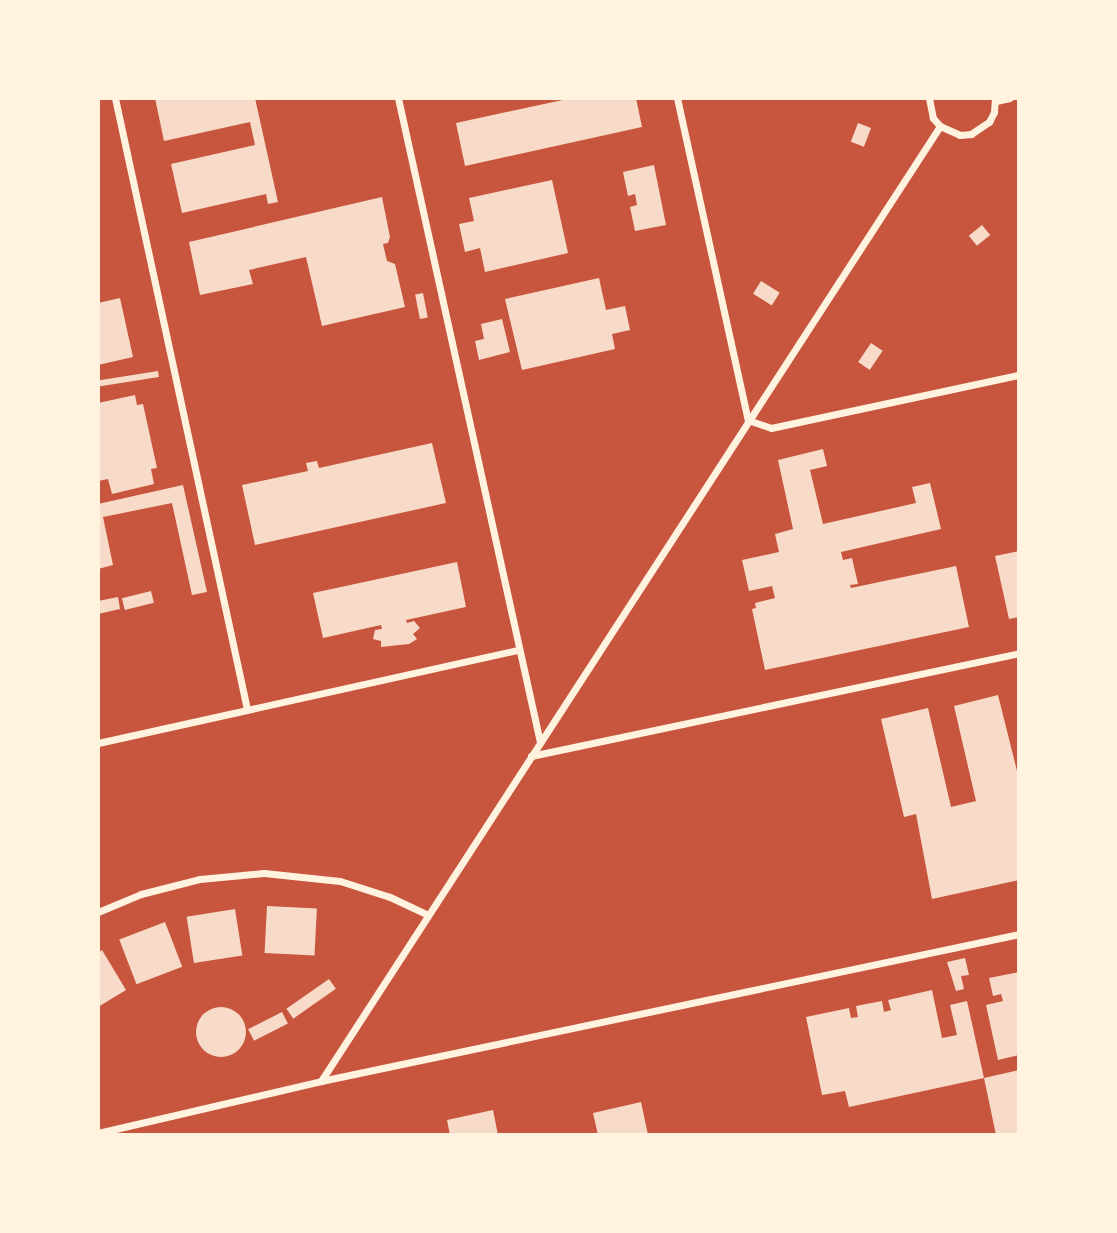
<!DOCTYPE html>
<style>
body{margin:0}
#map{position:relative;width:1117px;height:1233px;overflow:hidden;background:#c8553d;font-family:Jost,sans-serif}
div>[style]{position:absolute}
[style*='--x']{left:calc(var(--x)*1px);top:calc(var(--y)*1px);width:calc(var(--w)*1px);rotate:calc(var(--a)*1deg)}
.building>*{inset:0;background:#f7dbc8;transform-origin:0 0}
.round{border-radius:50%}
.minor>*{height:7px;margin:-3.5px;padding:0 3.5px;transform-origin:3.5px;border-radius:3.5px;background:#fff3e0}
span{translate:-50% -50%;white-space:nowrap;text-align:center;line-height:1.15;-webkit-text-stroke:6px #fff3e0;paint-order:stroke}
.frame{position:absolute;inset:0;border:100px solid #fff3e0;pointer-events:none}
</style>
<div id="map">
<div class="building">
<i style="clip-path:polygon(155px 98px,255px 98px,278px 202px,268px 204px,266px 194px,182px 213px,171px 164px,255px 145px,250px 122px,164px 141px)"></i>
<i style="clip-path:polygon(572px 98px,636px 98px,642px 127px,465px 166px,456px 123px)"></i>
<i style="left:858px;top:123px;width:14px;height:20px;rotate:21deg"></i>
<i style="clip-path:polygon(654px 165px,666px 225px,635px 231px,630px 207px,637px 205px,635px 194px,628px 196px,623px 172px)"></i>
<i style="clip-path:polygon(552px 180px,568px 253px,485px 272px,480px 248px,465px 252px,459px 224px,474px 221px,469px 198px)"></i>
<i style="clip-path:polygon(382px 197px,390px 237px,388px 243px,383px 244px,387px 261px,395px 264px,405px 307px,322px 326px,306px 257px,249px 270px,253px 284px,200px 295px,189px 242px)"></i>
<i style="left:982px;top:225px;width:13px;height:17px;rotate:51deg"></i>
<i style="clip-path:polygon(599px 278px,606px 310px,625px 306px,630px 330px,612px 334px,615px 349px,522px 370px,505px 299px)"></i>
<i style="left:761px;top:281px;width:22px;height:15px;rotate:32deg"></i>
<i style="left:423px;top:293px;width:25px;height:8px;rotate:79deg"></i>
<i style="clip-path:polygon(120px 298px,133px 357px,98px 365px,98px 303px)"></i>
<i style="clip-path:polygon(502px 319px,510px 352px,479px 360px,475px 341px,484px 339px,481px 324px)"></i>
<i style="left:871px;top:343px;width:14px;height:23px;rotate:34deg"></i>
<i style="left:158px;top:371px;width:6px;height:61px;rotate:81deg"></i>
<i style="clip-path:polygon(135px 395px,137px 405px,143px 404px,157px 468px,151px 469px,154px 484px,112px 494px,108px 479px,98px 481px,98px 403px)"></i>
<i style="clip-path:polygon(432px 443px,446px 503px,255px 545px,242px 485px,308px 471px,306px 463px,317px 461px,319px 468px)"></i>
<i style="clip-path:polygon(823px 449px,827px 466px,810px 470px,823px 524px,916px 503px,912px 487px,930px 483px,941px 529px,841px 552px,843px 560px,852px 558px,858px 584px,850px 585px,851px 588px,956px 566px,969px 627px,765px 670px,752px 609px,756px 608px,755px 603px,775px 598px,772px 586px,749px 591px,742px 560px,779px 552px,775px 534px,793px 529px,778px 460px)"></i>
<i style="clip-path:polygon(183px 485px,207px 592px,192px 595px,172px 503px,103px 517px,113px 565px,98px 569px,98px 504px)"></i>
<i style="clip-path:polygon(1019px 551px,1019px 617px,1009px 619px,995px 556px)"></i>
<i style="clip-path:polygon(457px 562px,466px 607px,406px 620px,407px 623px,414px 621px,420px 628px,413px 634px,417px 639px,409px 644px,381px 647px,381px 641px,373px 639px,375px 630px,382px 629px,381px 625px,323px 638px,313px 593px)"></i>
<i style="left:151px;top:591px;width:12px;height:30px;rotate:76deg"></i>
<i style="clip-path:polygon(118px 597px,120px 609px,98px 614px,98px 601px)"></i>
<i style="clip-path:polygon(998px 695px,1019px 779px,1019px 880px,932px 899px,916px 814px,904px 817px,881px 719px,928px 708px,951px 807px,976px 801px,954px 706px)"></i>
<i style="left:267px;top:906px;width:50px;height:47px;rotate:3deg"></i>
<i style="left:235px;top:909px;width:47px;height:49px;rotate:81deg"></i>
<i style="left:165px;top:922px;width:48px;height:49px;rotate:69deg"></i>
<i style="clip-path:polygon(102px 950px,126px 990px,98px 1007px,98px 953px)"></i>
<i style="clip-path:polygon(965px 958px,969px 975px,961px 976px,964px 989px,956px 991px,947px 962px)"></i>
<i style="clip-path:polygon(1019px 972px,1019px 1055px,998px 1060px,986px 1005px,1003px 1001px,1001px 994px,993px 996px,989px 978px)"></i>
<i style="left:329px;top:979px;width:12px;height:52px;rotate:55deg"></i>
<i style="clip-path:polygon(932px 990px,942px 1038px,957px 1035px,950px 1005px,967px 1001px,984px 1078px,849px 1107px,845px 1091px,822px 1095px,806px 1017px,849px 1008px,851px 1018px,858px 1017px,856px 1006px,882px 1001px,884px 1012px,891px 1010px,888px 1000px)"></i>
<i class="round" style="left:196px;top:1007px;width:50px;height:50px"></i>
<i style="left:282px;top:1012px;width:13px;height:38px;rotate:63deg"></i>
<i style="clip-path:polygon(1019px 1070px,1019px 1135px,996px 1135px,984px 1078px)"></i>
<i style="clip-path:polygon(641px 1102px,648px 1135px,598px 1135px,593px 1113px)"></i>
<i style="clip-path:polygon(493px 1110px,498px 1135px,450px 1135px,447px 1120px)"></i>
</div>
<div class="minor">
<i style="--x:115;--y:98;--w:625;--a:77.81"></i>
<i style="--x:398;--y:98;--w:659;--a:77.57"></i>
<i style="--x:677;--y:98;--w:330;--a:77.6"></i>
<i style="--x:748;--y:420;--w:24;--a:19"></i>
<i style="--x:771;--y:428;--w:254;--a:-12.1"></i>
<i style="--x:929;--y:98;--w:20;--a:79"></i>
<i style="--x:933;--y:118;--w:11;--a:49"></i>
<i style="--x:940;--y:126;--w:22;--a:24"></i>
<i style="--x:960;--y:135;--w:11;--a:-5"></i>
<i style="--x:971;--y:134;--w:22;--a:-34"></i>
<i style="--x:989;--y:122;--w:11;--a:-63"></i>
<i style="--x:994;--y:112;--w:14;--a:-86"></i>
<i style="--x:996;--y:101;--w:14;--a:-12"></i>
<i style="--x:98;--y:743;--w:429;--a:-12.5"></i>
<i style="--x:531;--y:756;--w:499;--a:-11.9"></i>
<i style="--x:98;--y:912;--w:47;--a:-22.7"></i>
<i style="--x:141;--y:894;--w:61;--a:-14.3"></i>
<i style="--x:200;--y:879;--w:64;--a:-5.4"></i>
<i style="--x:264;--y:873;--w:76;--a:6"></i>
<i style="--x:340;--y:881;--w:52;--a:17.7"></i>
<i style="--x:390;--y:897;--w:42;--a:25.3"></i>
<i style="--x:321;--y:1081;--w:1138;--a:-57.05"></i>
<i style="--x:98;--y:1133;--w:229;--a:-13.1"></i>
<i style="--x:321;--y:1081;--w:713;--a:-11.89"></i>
</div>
<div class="frame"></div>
</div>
